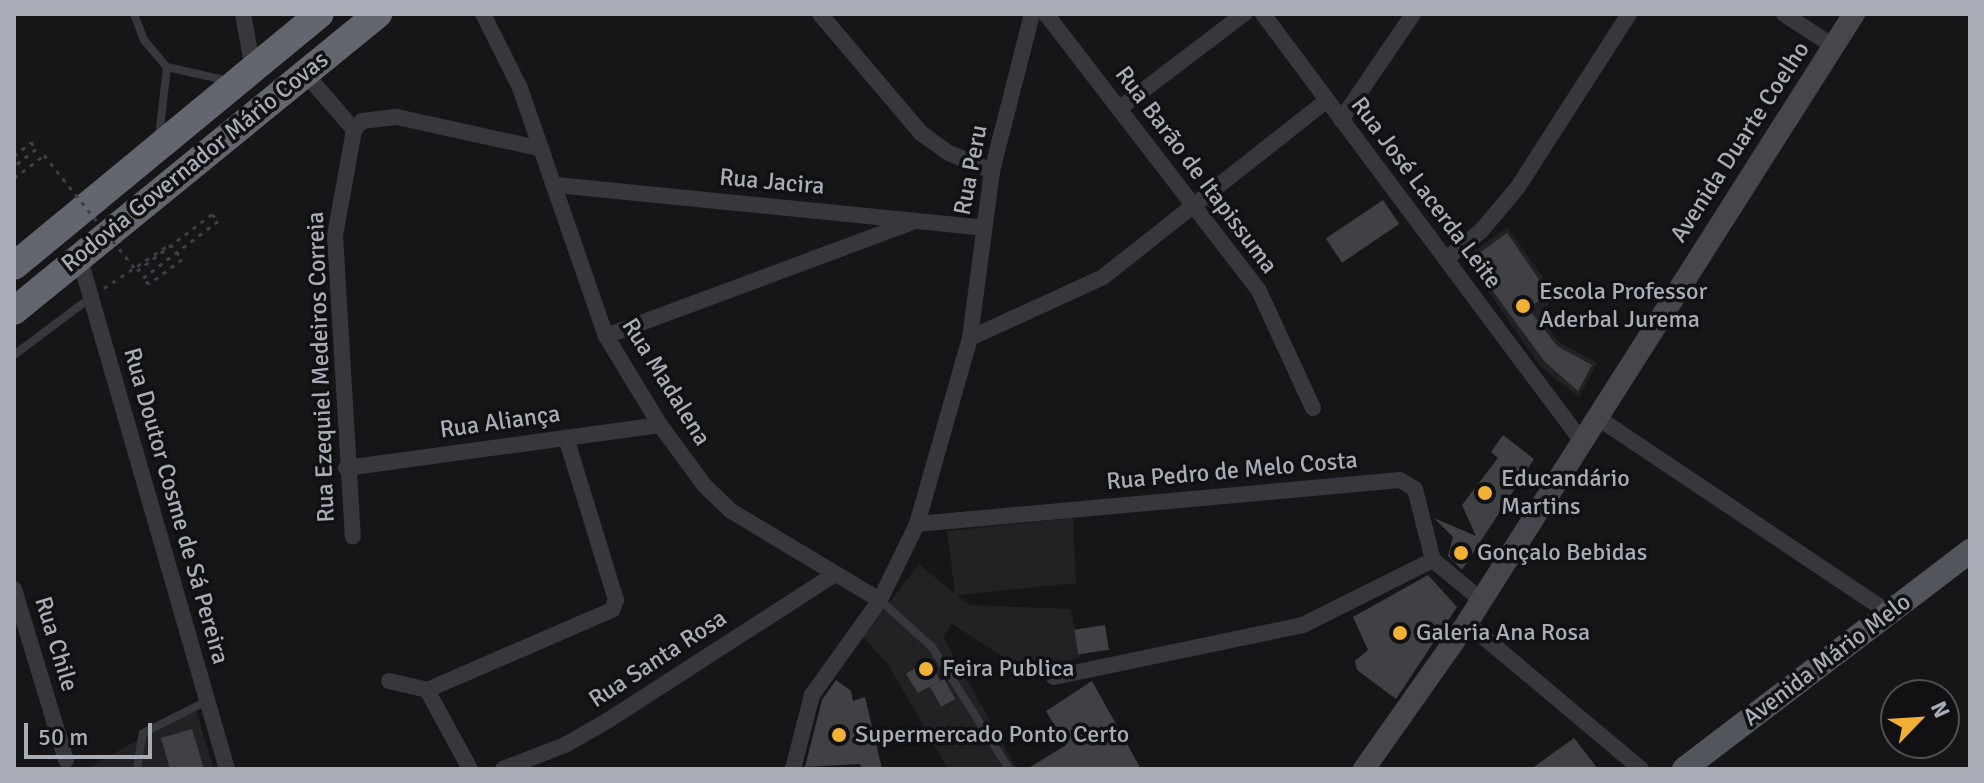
<!DOCTYPE html>
<meta charset="utf-8">
<style>
body{margin:0}
#map{position:relative;width:1984px;height:783px;overflow:hidden;background:#161618;font-family:Signika,sans-serif}
div>[style]{position:absolute}
[style*='--x']{left:calc(var(--x)*1px);top:calc(var(--y)*1px);width:calc(var(--w)*1px);rotate:calc(var(--a)*1deg)}
.built>*{inset:0;background:#222225}
.building>*{inset:0;background:#404145;transform-origin:0 0}
.path>*{height:3px;margin-top:-1.5px;transform-origin:0;background:repeating-linear-gradient(90deg,#3d3f44 0 4px,transparent 0 10px)}
.lane>*{height:8px;margin:-4px;padding:0 4px;transform-origin:4px;border-radius:4px;background:#37383d}
.street>*{height:16px;margin:-8px;padding:0 8px;transform-origin:8px;border-radius:8px;background:#37383d}
.secondary>*{height:22px;margin:-11px;padding:0 11px;transform-origin:11px;border-radius:11px;background:#45474d}
.primary>*{height:24px;margin:-12px;padding:0 12px;transform-origin:12px;border-radius:12px;background:#53555c}
.highway>*{height:28px;margin:-14px;padding:0 14px;transform-origin:14px;border-radius:14px;background:#63666e}
.path-bridge>*{height:3px;margin-top:-1.5px;transform-origin:0;background:repeating-linear-gradient(90deg,#3d3f44 0 4px,transparent 0 10px)}
.dots>*{width:22px;height:22px;translate:-50% -50%;box-sizing:border-box;border:4px solid #111113;border-radius:50%}
span{translate:-50% -50%;white-space:nowrap;text-align:center;line-height:1.15;-webkit-text-stroke:7px #111113;paint-order:stroke}
.street-label{font-size:24px;color:#a8adb8}
.poi-label{font-size:24px;color:#a8adb8}
.left{translate:0 -50%;text-align:left}
.frame{position:absolute;inset:0;border:16px solid #a8adb8;pointer-events:none}
.north{position:absolute;left:1880px;top:679px;width:80px;height:80px;box-sizing:border-box;background:#111113;border:2px solid #4d4f55;border-radius:50%;rotate:65deg;font-size:22px;font-weight:700;line-height:32px;text-align:center;color:#a8adb8}
.north::after{content:'';display:block;margin:auto;width:28px;height:36px;background:#f2b134;clip-path:polygon(50% 0,100% 100%,50% 72%,0 100%)}
.scale{position:absolute;left:24px;top:723px;width:128px;height:36px;box-sizing:border-box;border:4px solid #a8adb8;border-top:0;padding-left:10px;font-size:24px;line-height:28px;white-space:nowrap;color:#a8adb8;-webkit-text-stroke:6px #111113;paint-order:stroke}
</style>
<div id="map">
<div class="built">
<i style="clip-path:polygon(1507px 227px,1555px 294px,1540px 318px,1559px 342px,1597px 363px,1579px 397px,1540px 366px,1465px 258px)"></i>
<i style="clip-path:polygon(1073px 518px,1076px 583px,957px 595px,969px 605px,1071px 609px,1080px 657px,1031px 675px,952px 624px,943px 637px,1017px 769px,948px 769px,888px 664px,863px 637px,919px 564px,955px 594px,947px 531px)"></i>
<i style="clip-path:polygon(195px 707px,214px 769px,87px 769px)"></i>
</div>
<div class="building">
<i style="left:1383px;top:200px;width:29px;height:69px;rotate:56deg"></i>
<i style="clip-path:polygon(1507px 233px,1549px 294px,1528px 308px,1557px 346px,1592px 365px,1578px 391px,1545px 362px,1470px 260px)"></i>
<i style="clip-path:polygon(1503px 435px,1534px 459px,1462px 570px,1448px 556px,1453px 537px,1434px 518px,1476px 536px,1462px 505px,1498px 458px,1491px 452px)"></i>
<i style="clip-path:polygon(1428px 575px,1457px 607px,1396px 699px,1357px 670px,1355px 661px,1368px 650px,1353px 617px)"></i>
<i style="left:1105px;top:625px;width:25px;height:31px;rotate:81deg"></i>
<i style="clip-path:polygon(929px 659px,940px 681px,918px 693px,906px 674px)"></i>
<i style="left:944px;top:679px;width:23px;height:16px;rotate:61deg"></i>
<i style="clip-path:polygon(836px 680px,851px 691px,853px 701px,865px 697px,882px 769px,862px 769px,860px 764px,805px 767px,822px 700px)"></i>
<i style="clip-path:polygon(1092px 681px,1141px 769px,1027px 769px,1066px 745px,1046px 711px)"></i>
<i style="clip-path:polygon(192px 729px,204px 769px,170px 769px,161px 738px)"></i>
<i style="clip-path:polygon(1574px 738px,1598px 769px,1531px 769px)"></i>
</div>
<div class="path">
<i style="--x:14;--y:156;--w:22;--a:-39"></i>
<i style="--x:31;--y:142;--w:9;--a:54"></i>
<i style="--x:36;--y:149;--w:28;--a:142"></i>
<i style="--x:14;--y:178;--w:38;--a:-37"></i>
<i style="--x:104;--y:288;--w:79;--a:-33.7"></i>
<i style="--x:170;--y:244;--w:19;--a:51"></i>
<i style="--x:182;--y:259;--w:41;--a:142.9"></i>
<i style="--x:149;--y:284;--w:8;--a:-135"></i>
</div>
<div class="lane">
<i style="--x:134;--y:14;--w:28;--a:69"></i>
<i style="--x:144;--y:40;--w:35;--a:50"></i>
<i style="--x:167;--y:67;--w:64;--a:12.7"></i>
<i style="--x:159;--y:137;--w:70;--a:-83.5"></i>
<i style="--x:14;--y:355;--w:95;--a:-36.9"></i>
<i style="--x:880;--y:600;--w:70;--a:42.1"></i>
<i style="--x:932;--y:647;--w:144;--a:57.7"></i>
<i style="--x:137;--y:769;--w:36;--a:-81"></i>
<i style="--x:143;--y:733;--w:72;--a:-26.6"></i>
</div>
<div class="street">
<i style="--x:243;--y:14;--w:56;--a:79.7"></i>
<i style="--x:483;--y:14;--w:83;--a:63.4"></i>
<i style="--x:520;--y:88;--w:262;--a:70.9"></i>
<i style="--x:606;--y:336;--w:104;--a:58.8"></i>
<i style="--x:660;--y:425;--w:74;--a:53.7"></i>
<i style="--x:704;--y:485;--w:37;--a:44"></i>
<i style="--x:731;--y:511;--w:174;--a:30.9"></i>
<i style="--x:820;--y:14;--w:156;--a:49.7"></i>
<i style="--x:921;--y:133;--w:34;--a:36"></i>
<i style="--x:949;--y:153;--w:47;--a:22.7"></i>
<i style="--x:1046;--y:14;--w:349;--a:52.4"></i>
<i style="--x:1259;--y:291;--w:129;--a:65.2"></i>
<i style="--x:1263;--y:14;--w:530;--a:53.28"></i>
<i style="--x:1784;--y:14;--w:59;--a:33.1"></i>
<i style="--x:304;--y:72;--w:77;--a:49.2"></i>
<i style="--x:354;--y:130;--w:108;--a:100.2"></i>
<i style="--x:335;--y:236;--w:301;--a:86.6"></i>
<i style="--x:1120;--y:108;--w:156;--a:-37.2"></i>
<i style="--x:1341;--y:120;--w:128;--a:-55.8"></i>
<i style="--x:354;--y:130;--w:12;--a:-48"></i>
<i style="--x:362;--y:121;--w:35;--a:-7"></i>
<i style="--x:397;--y:117;--w:148;--a:12.4"></i>
<i style="--x:556;--y:185;--w:430;--a:5.7"></i>
<i style="--x:79;--y:256;--w:534;--a:73.91"></i>
<i style="--x:1447;--y:258;--w:43;--a:-38.5"></i>
<i style="--x:1481;--y:231;--w:57;--a:-49.9"></i>
<i style="--x:1518;--y:187;--w:206;--a:-57.3"></i>
<i style="--x:606;--y:336;--w:327;--a:-20.4"></i>
<i style="--x:970;--y:338;--w:146;--a:-24.6"></i>
<i style="--x:1103;--y:277;--w:284;--a:-38.3"></i>
<i style="--x:1595;--y:416;--w:356;--a:33.8"></i>
<i style="--x:346;--y:468;--w:317;--a:-7.8"></i>
<i style="--x:917;--y:524;--w:485;--a:-5.2"></i>
<i style="--x:1400;--y:480;--w:17;--a:31"></i>
<i style="--x:1415;--y:489;--w:73;--a:75.8"></i>
<i style="--x:1433;--y:560;--w:61;--a:39.7"></i>
<i style="--x:14;--y:589;--w:179;--a:73.1"></i>
<i style="--x:1467;--y:623;--w:227;--a:40"></i>
<i style="--x:1054;--y:677;--w:254;--a:-11.8"></i>
<i style="--x:1303;--y:625;--w:145;--a:-26.6"></i>
<i style="--x:389;--y:681;--w:39;--a:13"></i>
<i style="--x:427;--y:690;--w:202;--a:-23.4"></i>
<i style="--x:612;--y:610;--w:11;--a:-68"></i>
<i style="--x:616;--y:600;--w:170;--a:-107.1"></i>
<i style="--x:427;--y:690;--w:90;--a:61.4"></i>
<i style="--x:503;--y:769;--w:66;--a:-21.2"></i>
<i style="--x:565;--y:745;--w:48;--a:-29.7"></i>
<i style="--x:607;--y:721;--w:268;--a:-32.8"></i>
<i style="--x:793;--y:769;--w:76;--a:-75.6"></i>
<i style="--x:812;--y:695;--w:117;--a:-54.4"></i>
<i style="--x:880;--y:600;--w:85;--a:-64"></i>
<i style="--x:917;--y:524;--w:193;--a:-74.1"></i>
<i style="--x:970;--y:338;--w:168;--a:-82.5"></i>
<i style="--x:992;--y:171;--w:162;--a:-75.7"></i>
</div>
<div class="secondary">
<i style="--x:1364;--y:769;--w:179;--a:-54.8"></i>
<i style="--x:1467;--y:623;--w:722;--a:-57.57"></i>
</div>
<div class="primary">
<i style="--x:1684;--y:769;--w:360;--a:-37.3"></i>
</div>
<div class="highway">
<i style="--x:14;--y:266;--w:396;--a:-39.5"></i>
<i style="--x:14;--y:311;--w:470;--a:-39.2"></i>
</div>
<div class="path-bridge">
<i style="--x:44;--y:155;--w:149;--a:51.3"></i>
<i style="--x:137;--y:271;--w:94;--a:-37.2"></i>
<i style="--x:212;--y:214;--w:9;--a:49"></i>
<i style="--x:218;--y:221;--w:94;--a:142.8"></i>
</div>
<div class="dots">
<i style="left:1523px;top:306px;background:#f2b134"></i>
<i style="left:1485px;top:493px;background:#f2b134"></i>
<i style="left:1461px;top:553px;background:#f2b134"></i>
<i style="left:1400px;top:633px;background:#f2b134"></i>
<i style="left:926px;top:669px;background:#f2b134"></i>
<i style="left:839px;top:735px;background:#f2b134"></i>
</div>
<div class="street-label">
<span style="left:1740px;top:142px;rotate:-57deg">Avenida Duarte Coelho</span>
<span style="left:195px;top:162px;rotate:-39deg">Rodovia Governador Mário Covas</span>
<span style="left:971px;top:170px;rotate:-79deg">Rua Peru</span>
<span style="left:1196px;top:170px;rotate:53deg">Rua Barão de Itapissuma</span>
<span style="left:772px;top:182px;rotate:5deg">Rua Jacira</span>
<span style="left:1426px;top:193px;rotate:53deg">Rua José Lacerda Leite</span>
<span style="left:321px;top:367px;rotate:-92deg">Rua Ezequiel Medeiros Correia</span>
<span style="left:666px;top:382px;rotate:58deg">Rua Madalena</span>
<span style="left:500px;top:422px;rotate:-8deg">Rua Aliança</span>
<span style="left:1232px;top:471px;rotate:-5deg">Rua Pedro de Melo Costa</span>
<span style="left:176px;top:506px;rotate:74deg">Rua Doutor Cosme de Sá Pereira</span>
<span style="left:56px;top:644px;rotate:73deg">Rua Chile</span>
<span style="left:658px;top:659px;rotate:-33deg">Rua Santa Rosa</span>
<span style="left:1827px;top:660px;rotate:-37deg">Avenida Mário Melo</span>
</div>
<div class="poi-label">
<span class="left" style="left:1539px;top:306px">Escola Professor<br>Aderbal Jurema</span>
<span class="left" style="left:1501px;top:493px">Educandário<br>Martins</span>
<span class="left" style="left:1477px;top:553px">Gonçalo Bebidas</span>
<span class="left" style="left:1416px;top:633px">Galeria Ana Rosa</span>
<span class="left" style="left:942px;top:669px">Feira Publica</span>
<span class="left" style="left:855px;top:735px">Supermercado Ponto Certo</span>
</div>
<div class="frame"></div>
<div class="north">N</div>
<div class="scale">50 m</div>
</div>
